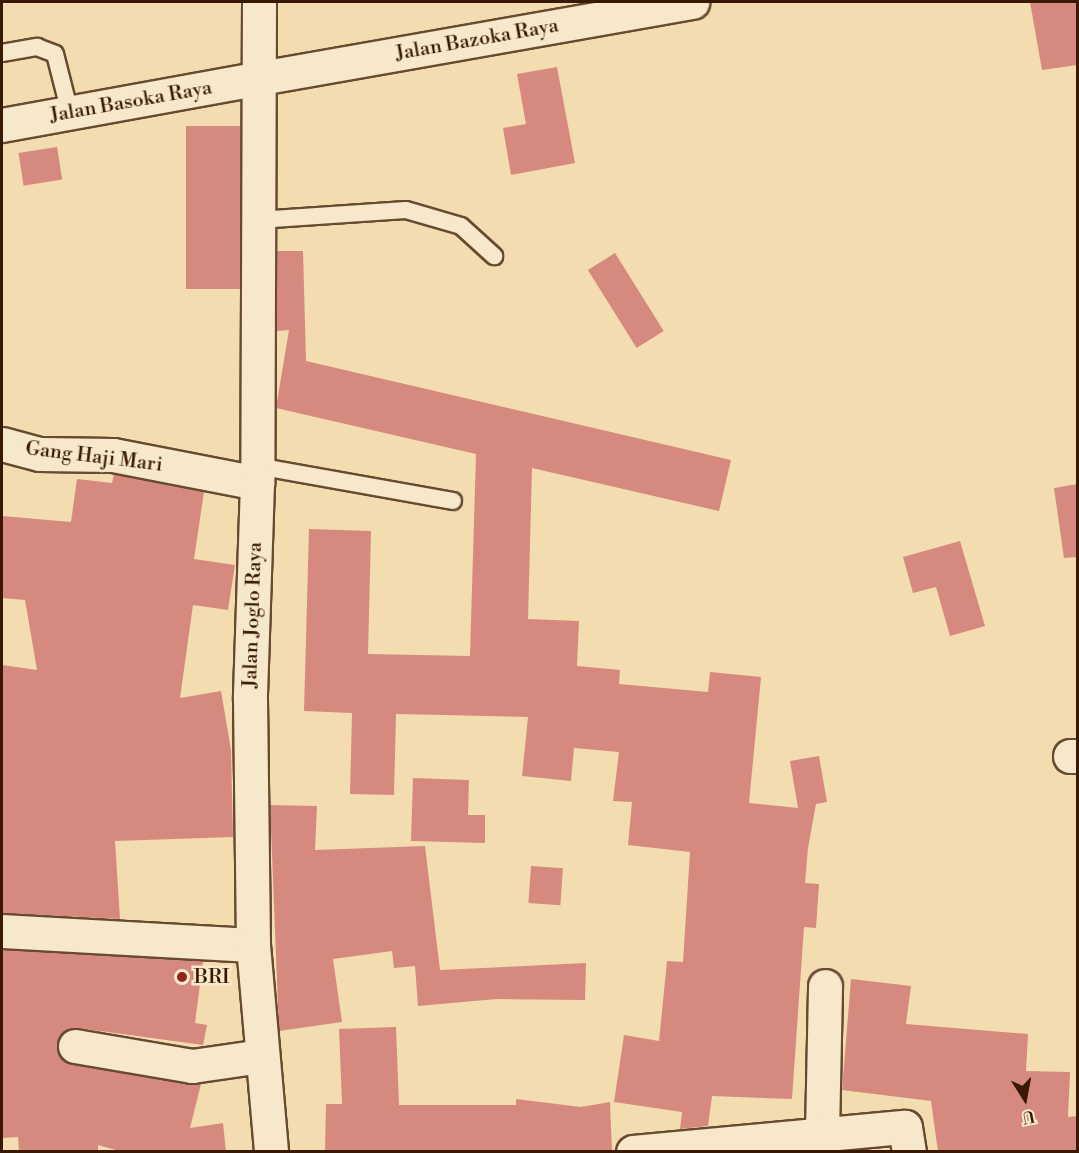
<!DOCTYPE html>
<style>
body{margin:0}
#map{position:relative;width:1079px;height:1153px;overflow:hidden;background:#f3dcaf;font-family:"Libre Bodoni",serif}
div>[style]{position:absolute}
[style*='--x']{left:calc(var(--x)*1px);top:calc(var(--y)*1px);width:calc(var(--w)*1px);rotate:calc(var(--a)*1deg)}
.building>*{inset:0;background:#d68a7f;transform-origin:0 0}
.roads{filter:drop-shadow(2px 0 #684a30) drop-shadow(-2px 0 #684a30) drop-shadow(0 2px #684a30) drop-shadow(0 -2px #684a30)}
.service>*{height:16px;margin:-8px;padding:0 8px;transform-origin:8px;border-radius:8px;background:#f7e8cb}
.minor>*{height:33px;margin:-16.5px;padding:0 16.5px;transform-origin:16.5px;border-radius:16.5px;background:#f7e8cb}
.tertiary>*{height:33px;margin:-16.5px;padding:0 16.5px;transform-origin:16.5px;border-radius:16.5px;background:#f7e8cb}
.secondary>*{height:33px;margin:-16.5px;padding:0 16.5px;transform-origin:16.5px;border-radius:16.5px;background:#f7e8cb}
.dots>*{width:16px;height:16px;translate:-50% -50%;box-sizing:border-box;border:3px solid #f7e8cb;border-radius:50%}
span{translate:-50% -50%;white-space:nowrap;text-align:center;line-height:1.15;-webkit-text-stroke:5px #f7e8cb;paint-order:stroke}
.street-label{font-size:20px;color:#391905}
.poi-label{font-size:20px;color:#391905}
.left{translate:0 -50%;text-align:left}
.frame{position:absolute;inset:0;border:3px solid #391905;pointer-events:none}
.north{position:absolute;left:995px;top:1069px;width:60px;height:60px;-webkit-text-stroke:4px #f7e8cb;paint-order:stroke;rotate:169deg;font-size:16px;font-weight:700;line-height:24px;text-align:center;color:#391905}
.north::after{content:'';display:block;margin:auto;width:21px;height:27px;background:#391905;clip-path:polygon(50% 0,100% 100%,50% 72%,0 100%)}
</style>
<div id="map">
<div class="building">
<i style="clip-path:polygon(1030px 2px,1077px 2px,1077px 65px,1042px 70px)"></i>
<i style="clip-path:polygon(557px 67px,575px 163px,511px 175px,503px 128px,526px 124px,517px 74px)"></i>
<i style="left:186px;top:126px;width:54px;height:163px"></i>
<i style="left:57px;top:147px;width:33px;height:39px;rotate:81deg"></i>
<i style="clip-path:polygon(277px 251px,303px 251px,306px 361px,731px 460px,719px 511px,532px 468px,528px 619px,579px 621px,577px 666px,620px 670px,619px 684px,708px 692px,710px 672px,761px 677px,749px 803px,798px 808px,790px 761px,819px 756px,827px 802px,816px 804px,808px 848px,805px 883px,819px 884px,816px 928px,804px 927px,792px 1099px,712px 1096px,708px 1126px,680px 1129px,682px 1112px,614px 1102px,624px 1035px,659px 1041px,667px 961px,683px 962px,690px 852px,628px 845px,632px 802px,613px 801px,619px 752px,574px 748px,571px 781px,522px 776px,528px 717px,396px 714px,394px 795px,350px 794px,352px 713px,304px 711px,309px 529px,371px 531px,368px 654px,470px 656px,476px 454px,276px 408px,289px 330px,277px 331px)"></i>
<i style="left:615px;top:253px;width:92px;height:32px;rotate:58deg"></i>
<i style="clip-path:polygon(114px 474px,204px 492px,194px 559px,235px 565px,228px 610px,193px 605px,180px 698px,221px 691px,231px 750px,233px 837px,115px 841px,120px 919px,2px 913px,2px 665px,37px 670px,25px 600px,2px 598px,2px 516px,71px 522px,77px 479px,112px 483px)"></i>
<i style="clip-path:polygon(1077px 484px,1077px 557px,1064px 558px,1054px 488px)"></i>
<i style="clip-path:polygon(960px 541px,985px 626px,950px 636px,936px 587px,913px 593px,903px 557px)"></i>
<i style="clip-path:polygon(413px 778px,469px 780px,468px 815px,485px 815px,485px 843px,411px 841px)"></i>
<i style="clip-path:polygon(270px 805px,317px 806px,315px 850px,425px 846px,440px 970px,586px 963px,585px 1000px,497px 999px,418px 1006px,415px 966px,394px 968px,392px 951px,333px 959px,342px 1022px,279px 1031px)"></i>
<i style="left:531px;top:866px;width:32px;height:37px;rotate:4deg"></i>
<i style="clip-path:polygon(2px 950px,203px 961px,195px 1023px,207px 1025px,203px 1045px,78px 1028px,60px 1035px,57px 1052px,72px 1064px,201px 1084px,190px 1128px,223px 1123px,226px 1152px,123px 1152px,98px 1145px,98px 1152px,19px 1152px,18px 1137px,2px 1138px)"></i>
<i style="clip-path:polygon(851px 979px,911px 986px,906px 1024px,1028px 1034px,1026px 1071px,1070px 1072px,1068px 1117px,1077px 1116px,1077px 1152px,938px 1152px,931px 1101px,842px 1090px)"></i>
<i style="clip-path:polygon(396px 1027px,399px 1105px,516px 1105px,516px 1099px,581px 1107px,610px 1102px,612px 1152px,325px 1152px,326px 1104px,342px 1104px,339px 1029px)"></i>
</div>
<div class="roads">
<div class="service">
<i style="--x:2;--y:53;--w:36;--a:-10"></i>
<i style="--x:37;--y:47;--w:19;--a:21"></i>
<i style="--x:55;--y:54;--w:61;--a:75.7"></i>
<i style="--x:258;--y:220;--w:148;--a:-3.9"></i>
<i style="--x:406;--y:210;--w:57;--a:16.2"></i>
<i style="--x:461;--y:226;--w:45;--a:42.3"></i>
<i style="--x:257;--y:466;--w:199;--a:10.1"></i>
</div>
<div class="minor">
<i style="--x:261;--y:78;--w:438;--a:-10"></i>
<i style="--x:2;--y:444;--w:39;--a:15"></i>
<i style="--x:40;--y:454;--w:73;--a:0.8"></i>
<i style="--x:113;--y:455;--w:147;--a:11"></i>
<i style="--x:1070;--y:756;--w:8;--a:0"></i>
<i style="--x:2;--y:931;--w:251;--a:3.2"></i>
<i style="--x:75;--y:1046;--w:119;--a:9.7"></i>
<i style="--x:192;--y:1066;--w:70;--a:-8.2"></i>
<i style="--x:822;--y:1132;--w:146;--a:-88.8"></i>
<i style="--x:633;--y:1152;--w:273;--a:-5.3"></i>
<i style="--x:905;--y:1127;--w:25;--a:81"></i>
</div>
<div class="tertiary">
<i style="--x:2;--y:125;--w:263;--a:-10.3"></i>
</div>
<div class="secondary">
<i style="--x:259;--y:2;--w:481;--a:90.2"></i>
<i style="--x:257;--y:483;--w:216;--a:91.9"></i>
<i style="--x:250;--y:699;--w:246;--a:89.3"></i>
<i style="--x:253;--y:945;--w:208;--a:85"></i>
</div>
</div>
<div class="dots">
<i style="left:182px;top:977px;background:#8f2418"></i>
</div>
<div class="street-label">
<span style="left:477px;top:40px;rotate:-10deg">Jalan Bazoka Raya</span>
<span style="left:131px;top:102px;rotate:-10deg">Jalan Basoka Raya</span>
<span style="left:94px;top:457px;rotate:7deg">Gang Haji Mari</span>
<span style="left:253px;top:615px;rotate:-88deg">Jalan Joglo Raya</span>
</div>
<div class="poi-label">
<span class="left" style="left:194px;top:977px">BRI</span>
</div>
<div class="frame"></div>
<div class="north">U</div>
</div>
